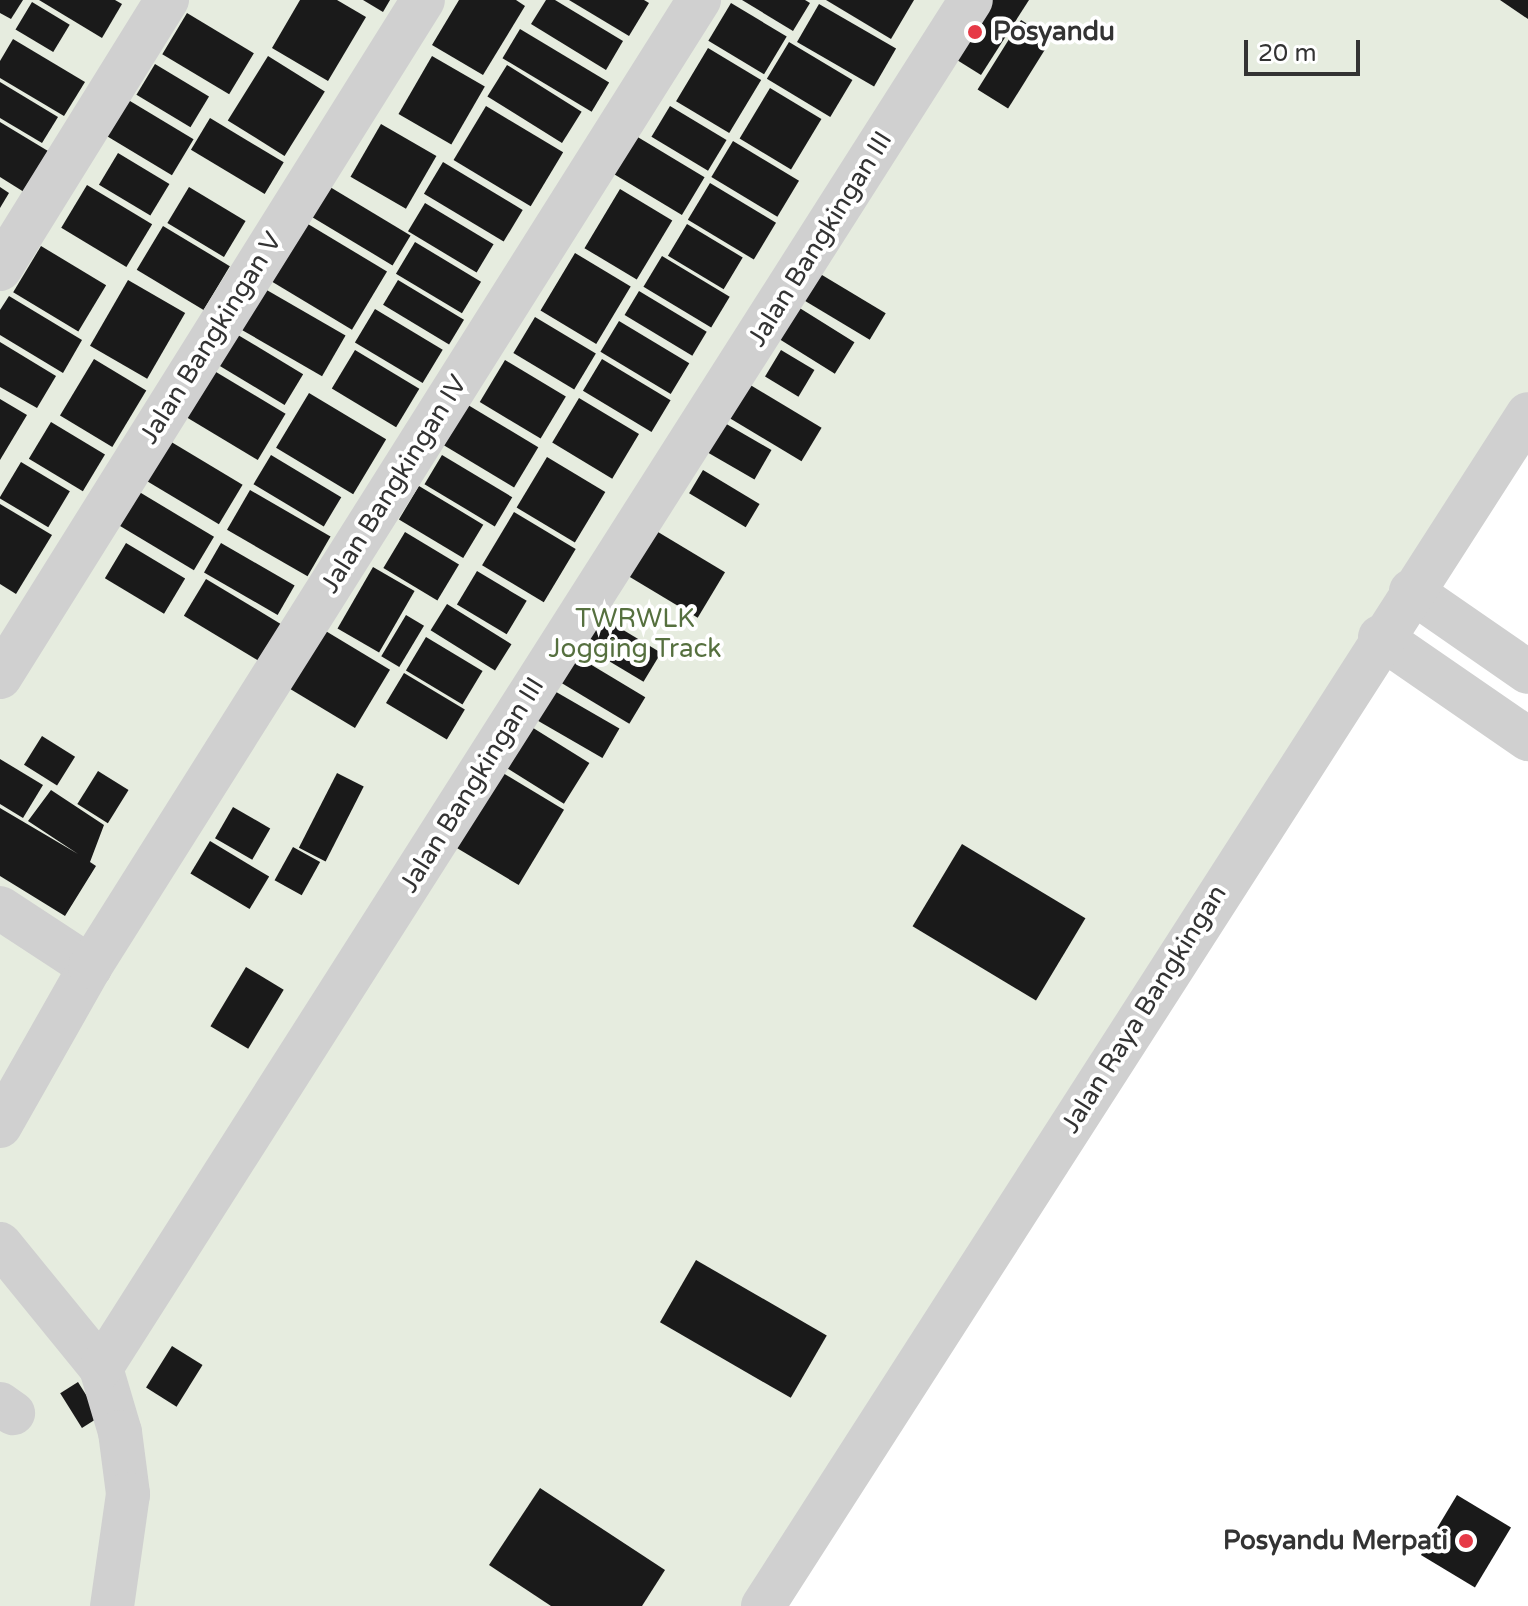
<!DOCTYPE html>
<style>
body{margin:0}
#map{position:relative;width:1528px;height:1606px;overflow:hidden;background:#fff;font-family:"Varela Round",sans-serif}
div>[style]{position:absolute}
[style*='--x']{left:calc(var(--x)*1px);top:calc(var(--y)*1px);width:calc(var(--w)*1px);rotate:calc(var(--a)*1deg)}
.green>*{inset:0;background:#e6ecdf}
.building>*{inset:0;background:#1a1a1a;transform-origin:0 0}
.minor>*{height:44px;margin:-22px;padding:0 22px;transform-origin:22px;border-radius:22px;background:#d0d0d0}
.tertiary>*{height:44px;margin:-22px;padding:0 22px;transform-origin:22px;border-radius:22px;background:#d0d0d0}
.dots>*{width:22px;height:22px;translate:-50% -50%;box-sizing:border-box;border:4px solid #fff;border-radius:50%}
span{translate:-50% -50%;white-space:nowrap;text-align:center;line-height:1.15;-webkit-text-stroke:8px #fff;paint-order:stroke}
.poi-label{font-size:26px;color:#333;font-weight:700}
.left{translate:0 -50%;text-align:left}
.right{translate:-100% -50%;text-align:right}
.street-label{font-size:26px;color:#333}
.park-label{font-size:26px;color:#56703f}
.scale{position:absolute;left:1244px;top:40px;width:116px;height:36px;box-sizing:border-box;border:4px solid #333;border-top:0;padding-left:10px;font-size:24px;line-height:28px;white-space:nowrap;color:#333;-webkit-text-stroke:6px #fff;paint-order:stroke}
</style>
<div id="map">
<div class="green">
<i style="clip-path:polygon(0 0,1528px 0,1528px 425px,759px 1606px,0 1606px)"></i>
</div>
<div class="building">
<i style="clip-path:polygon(0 0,23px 0,11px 19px,0 13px)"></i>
<i style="clip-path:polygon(39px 0,115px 0,122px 4px,102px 38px)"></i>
<i style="clip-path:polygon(300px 0,337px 0,366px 17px,328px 81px,272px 48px)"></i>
<i style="clip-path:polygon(363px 0,390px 0,383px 12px)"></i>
<i style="clip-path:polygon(459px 0,516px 0,525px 6px,483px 75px,432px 45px)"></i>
<i style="clip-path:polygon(546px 0,555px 0,623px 41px,606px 70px,531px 24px)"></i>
<i style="clip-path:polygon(569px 0,644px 0,649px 3px,629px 36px)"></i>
<i style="clip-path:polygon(742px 0,805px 0,810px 3px,793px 31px)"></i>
<i style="clip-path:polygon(826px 0,914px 0,891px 39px)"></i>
<i style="clip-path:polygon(985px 0,1029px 0,981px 75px,949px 55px)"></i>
<i style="clip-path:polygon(1500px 0,1528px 0,1528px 19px)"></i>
<i style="left:32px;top:2px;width:44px;height:32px;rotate:31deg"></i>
<i style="left:731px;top:3px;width:65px;height:44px;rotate:31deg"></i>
<i style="left:819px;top:4px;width:89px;height:44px;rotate:30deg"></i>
<i style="left:187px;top:13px;width:78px;height:48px;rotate:31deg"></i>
<i style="left:1021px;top:20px;width:36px;height:82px;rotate:32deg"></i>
<i style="left:520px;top:29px;width:104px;height:34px;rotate:31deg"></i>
<i style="clip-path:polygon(13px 39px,85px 82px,64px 116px,0 78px,0 61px)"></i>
<i style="left:789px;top:42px;width:74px;height:43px;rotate:31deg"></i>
<i style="left:708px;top:48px;width:62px;height:62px;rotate:31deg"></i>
<i style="left:268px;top:56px;width:67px;height:76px;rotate:32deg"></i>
<i style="left:432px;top:56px;width:61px;height:67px;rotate:30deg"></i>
<i style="left:155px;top:64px;width:63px;height:36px;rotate:31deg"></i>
<i style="left:507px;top:65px;width:88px;height:37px;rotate:32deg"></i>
<i style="clip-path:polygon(0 82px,58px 117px,42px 143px,0 118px)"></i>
<i style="left:770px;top:88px;width:60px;height:59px;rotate:31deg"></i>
<i style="left:125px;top:98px;width:80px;height:42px;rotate:31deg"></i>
<i style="left:486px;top:106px;width:90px;height:63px;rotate:31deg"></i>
<i style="left:670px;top:106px;width:66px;height:36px;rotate:31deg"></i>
<i style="left:210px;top:118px;width:86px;height:37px;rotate:31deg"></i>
<i style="clip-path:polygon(0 122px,48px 151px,24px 192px,0 177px)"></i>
<i style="left:381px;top:124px;width:64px;height:61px;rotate:30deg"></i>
<i style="left:636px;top:136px;width:80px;height:44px;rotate:31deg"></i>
<i style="left:733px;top:141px;width:77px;height:42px;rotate:31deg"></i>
<i style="left:118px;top:153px;width:60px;height:37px;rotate:31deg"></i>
<i style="left:443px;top:162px;width:93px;height:37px;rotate:31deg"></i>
<i style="left:710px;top:183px;width:77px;height:43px;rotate:31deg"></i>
<i style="left:87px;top:185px;width:76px;height:50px;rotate:31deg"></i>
<i style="clip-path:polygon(0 187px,9px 193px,0 208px)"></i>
<i style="left:189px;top:187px;width:66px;height:42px;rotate:31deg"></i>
<i style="left:330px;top:187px;width:94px;height:35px;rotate:31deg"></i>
<i style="left:620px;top:189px;width:61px;height:69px;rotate:31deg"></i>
<i style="left:425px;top:203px;width:80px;height:33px;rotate:31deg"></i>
<i style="left:303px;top:221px;width:98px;height:68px;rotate:31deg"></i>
<i style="left:687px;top:224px;width:65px;height:37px;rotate:31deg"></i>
<i style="left:163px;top:226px;width:78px;height:51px;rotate:31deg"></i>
<i style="left:415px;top:242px;width:77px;height:37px;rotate:31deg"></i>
<i style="left:41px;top:246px;width:76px;height:54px;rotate:31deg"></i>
<i style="left:575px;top:253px;width:65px;height:67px;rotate:31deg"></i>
<i style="left:662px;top:256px;width:79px;height:36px;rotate:31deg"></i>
<i style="left:812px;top:269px;width:86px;height:31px;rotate:31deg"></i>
<i style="left:128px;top:280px;width:66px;height:76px;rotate:30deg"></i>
<i style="left:398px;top:280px;width:77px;height:29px;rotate:31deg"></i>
<i style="left:265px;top:289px;width:93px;height:47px;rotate:30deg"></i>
<i style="left:639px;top:291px;width:79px;height:28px;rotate:31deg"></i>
<i style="clip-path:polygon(9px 296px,82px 340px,63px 373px,0 335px,0 310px)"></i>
<i style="left:790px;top:302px;width:76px;height:37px;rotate:32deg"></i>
<i style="left:375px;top:309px;width:79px;height:39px;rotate:31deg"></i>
<i style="left:535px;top:317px;width:71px;height:42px;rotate:31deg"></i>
<i style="left:619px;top:321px;width:82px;height:36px;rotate:31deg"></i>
<i style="left:238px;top:335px;width:76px;height:36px;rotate:31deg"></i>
<i style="clip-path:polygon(0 342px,56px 376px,37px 408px,0 387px)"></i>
<i style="left:355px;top:350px;width:75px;height:45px;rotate:31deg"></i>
<i style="left:781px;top:350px;width:39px;height:31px;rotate:31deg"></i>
<i style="left:94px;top:359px;width:61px;height:66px;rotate:31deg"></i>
<i style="left:602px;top:359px;width:80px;height:37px;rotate:31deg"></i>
<i style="left:505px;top:360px;width:71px;height:49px;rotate:31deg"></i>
<i style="left:211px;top:369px;width:87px;height:54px;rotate:31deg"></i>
<i style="left:747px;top:383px;width:87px;height:39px;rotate:31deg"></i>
<i style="left:309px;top:393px;width:90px;height:64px;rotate:31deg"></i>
<i style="left:579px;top:398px;width:70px;height:52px;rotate:31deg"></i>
<i style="clip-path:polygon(0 399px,27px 415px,0 460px)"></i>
<i style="left:468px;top:405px;width:82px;height:47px;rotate:31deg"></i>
<i style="left:51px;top:422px;width:63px;height:43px;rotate:31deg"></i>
<i style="left:723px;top:422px;width:56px;height:34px;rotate:30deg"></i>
<i style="left:168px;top:440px;width:87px;height:46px;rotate:31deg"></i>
<i style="left:271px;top:455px;width:82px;height:34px;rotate:31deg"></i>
<i style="left:442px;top:455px;width:82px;height:34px;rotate:31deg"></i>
<i style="left:547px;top:457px;width:68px;height:59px;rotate:31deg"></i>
<i style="left:21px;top:462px;width:57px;height:42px;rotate:31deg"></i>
<i style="left:703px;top:470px;width:66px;height:27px;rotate:31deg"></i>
<i style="left:419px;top:486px;width:75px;height:39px;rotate:31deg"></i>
<i style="left:136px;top:490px;width:91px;height:39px;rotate:31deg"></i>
<i style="left:250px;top:490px;width:93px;height:46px;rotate:30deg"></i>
<i style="clip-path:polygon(0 504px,52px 535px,16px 594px,0 584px)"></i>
<i style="left:514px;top:512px;width:72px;height:62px;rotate:31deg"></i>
<i style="left:653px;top:529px;width:84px;height:53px;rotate:31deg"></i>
<i style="left:405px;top:532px;width:63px;height:42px;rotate:31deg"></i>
<i style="left:126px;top:543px;width:69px;height:41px;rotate:31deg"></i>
<i style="left:221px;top:543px;width:85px;height:34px;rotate:30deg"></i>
<i style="left:373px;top:567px;width:48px;height:71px;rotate:30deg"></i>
<i style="left:477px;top:571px;width:58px;height:39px;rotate:31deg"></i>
<i style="left:206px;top:579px;width:92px;height:43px;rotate:31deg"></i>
<i style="left:447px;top:604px;width:76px;height:31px;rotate:32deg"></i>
<i style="left:595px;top:613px;width:77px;height:34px;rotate:31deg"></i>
<i style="left:406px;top:615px;width:21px;height:48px;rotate:31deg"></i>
<i style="left:324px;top:630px;width:77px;height:68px;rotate:31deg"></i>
<i style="left:426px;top:637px;width:66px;height:39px;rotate:31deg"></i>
<i style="left:575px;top:655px;width:82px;height:31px;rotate:31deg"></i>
<i style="left:404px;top:673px;width:71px;height:35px;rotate:31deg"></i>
<i style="left:551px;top:689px;width:79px;height:34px;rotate:30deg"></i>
<i style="left:530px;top:726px;width:70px;height:48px;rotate:32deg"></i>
<i style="left:42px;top:736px;width:39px;height:34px;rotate:32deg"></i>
<i style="clip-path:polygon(0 759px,43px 785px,23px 818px,0 804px)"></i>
<i style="left:498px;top:770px;width:77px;height:88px;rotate:31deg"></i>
<i style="left:98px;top:771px;width:36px;height:39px;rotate:32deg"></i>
<i style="left:337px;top:773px;width:30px;height:84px;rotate:27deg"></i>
<i style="clip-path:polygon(51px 790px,104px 825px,90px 862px,96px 866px,65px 916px,0 876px,0 808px,78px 854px,28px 821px)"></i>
<i style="left:233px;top:807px;width:43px;height:36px;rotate:30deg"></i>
<i style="left:210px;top:841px;width:69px;height:38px;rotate:31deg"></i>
<i style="left:962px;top:844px;width:144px;height:96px;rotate:31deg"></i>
<i style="left:293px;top:847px;width:31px;height:38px;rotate:29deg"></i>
<i style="left:246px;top:967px;width:44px;height:69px;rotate:31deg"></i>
<i style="left:696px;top:1260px;width:151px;height:72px;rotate:30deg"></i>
<i style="left:172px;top:1346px;width:36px;height:49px;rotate:32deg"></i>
<i style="left:78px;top:1382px;width:41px;height:21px;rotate:58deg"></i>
<i style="clip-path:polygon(540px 1488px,665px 1570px,642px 1606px,551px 1606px,489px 1565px)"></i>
<i style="left:1457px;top:1495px;width:63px;height:70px;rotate:31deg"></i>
</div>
<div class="minor">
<i style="--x:0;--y:269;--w:317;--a:-58.2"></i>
<i style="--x:1411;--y:591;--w:142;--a:34.7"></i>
<i style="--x:1380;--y:637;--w:180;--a:34.6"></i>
<i style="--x:0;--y:677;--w:798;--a:-58"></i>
<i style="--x:0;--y:908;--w:108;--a:33.2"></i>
<i style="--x:0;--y:1126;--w:183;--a:-60.5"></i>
<i style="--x:90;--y:967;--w:1143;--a:-57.8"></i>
<i style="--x:0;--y:1244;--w:160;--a:50.8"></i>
<i style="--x:101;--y:1368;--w:67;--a:73.5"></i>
<i style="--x:120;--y:1432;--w:63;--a:82.6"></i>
<i style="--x:128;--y:1494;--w:113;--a:98.1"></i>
<i style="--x:101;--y:1368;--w:1621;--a:-57.55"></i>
<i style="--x:0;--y:1404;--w:16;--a:35"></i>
</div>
<div class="tertiary">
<i style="--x:763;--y:1606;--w:1416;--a:-57.31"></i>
</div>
<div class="dots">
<i style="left:975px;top:32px;background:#e63946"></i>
<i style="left:1466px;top:1541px;background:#e63946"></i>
</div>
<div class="poi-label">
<span class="left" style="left:993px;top:32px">Posyandu</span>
<span class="right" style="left:1448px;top:1541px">Posyandu Merpati</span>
</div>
<div class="street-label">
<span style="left:820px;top:239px;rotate:-58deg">Jalan Bangkingan III</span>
<span style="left:211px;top:338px;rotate:-58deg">Jalan Bangkingan V</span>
<span style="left:394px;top:484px;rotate:-58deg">Jalan Bangkingan IV</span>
<span style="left:472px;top:785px;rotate:-58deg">Jalan Bangkingan III</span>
<span style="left:1144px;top:1009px;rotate:-58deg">Jalan Raya Bangkingan</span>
</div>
<div class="park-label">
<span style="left:635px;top:634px">TWRWLK<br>Jogging Track</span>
</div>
<div class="scale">20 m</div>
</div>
